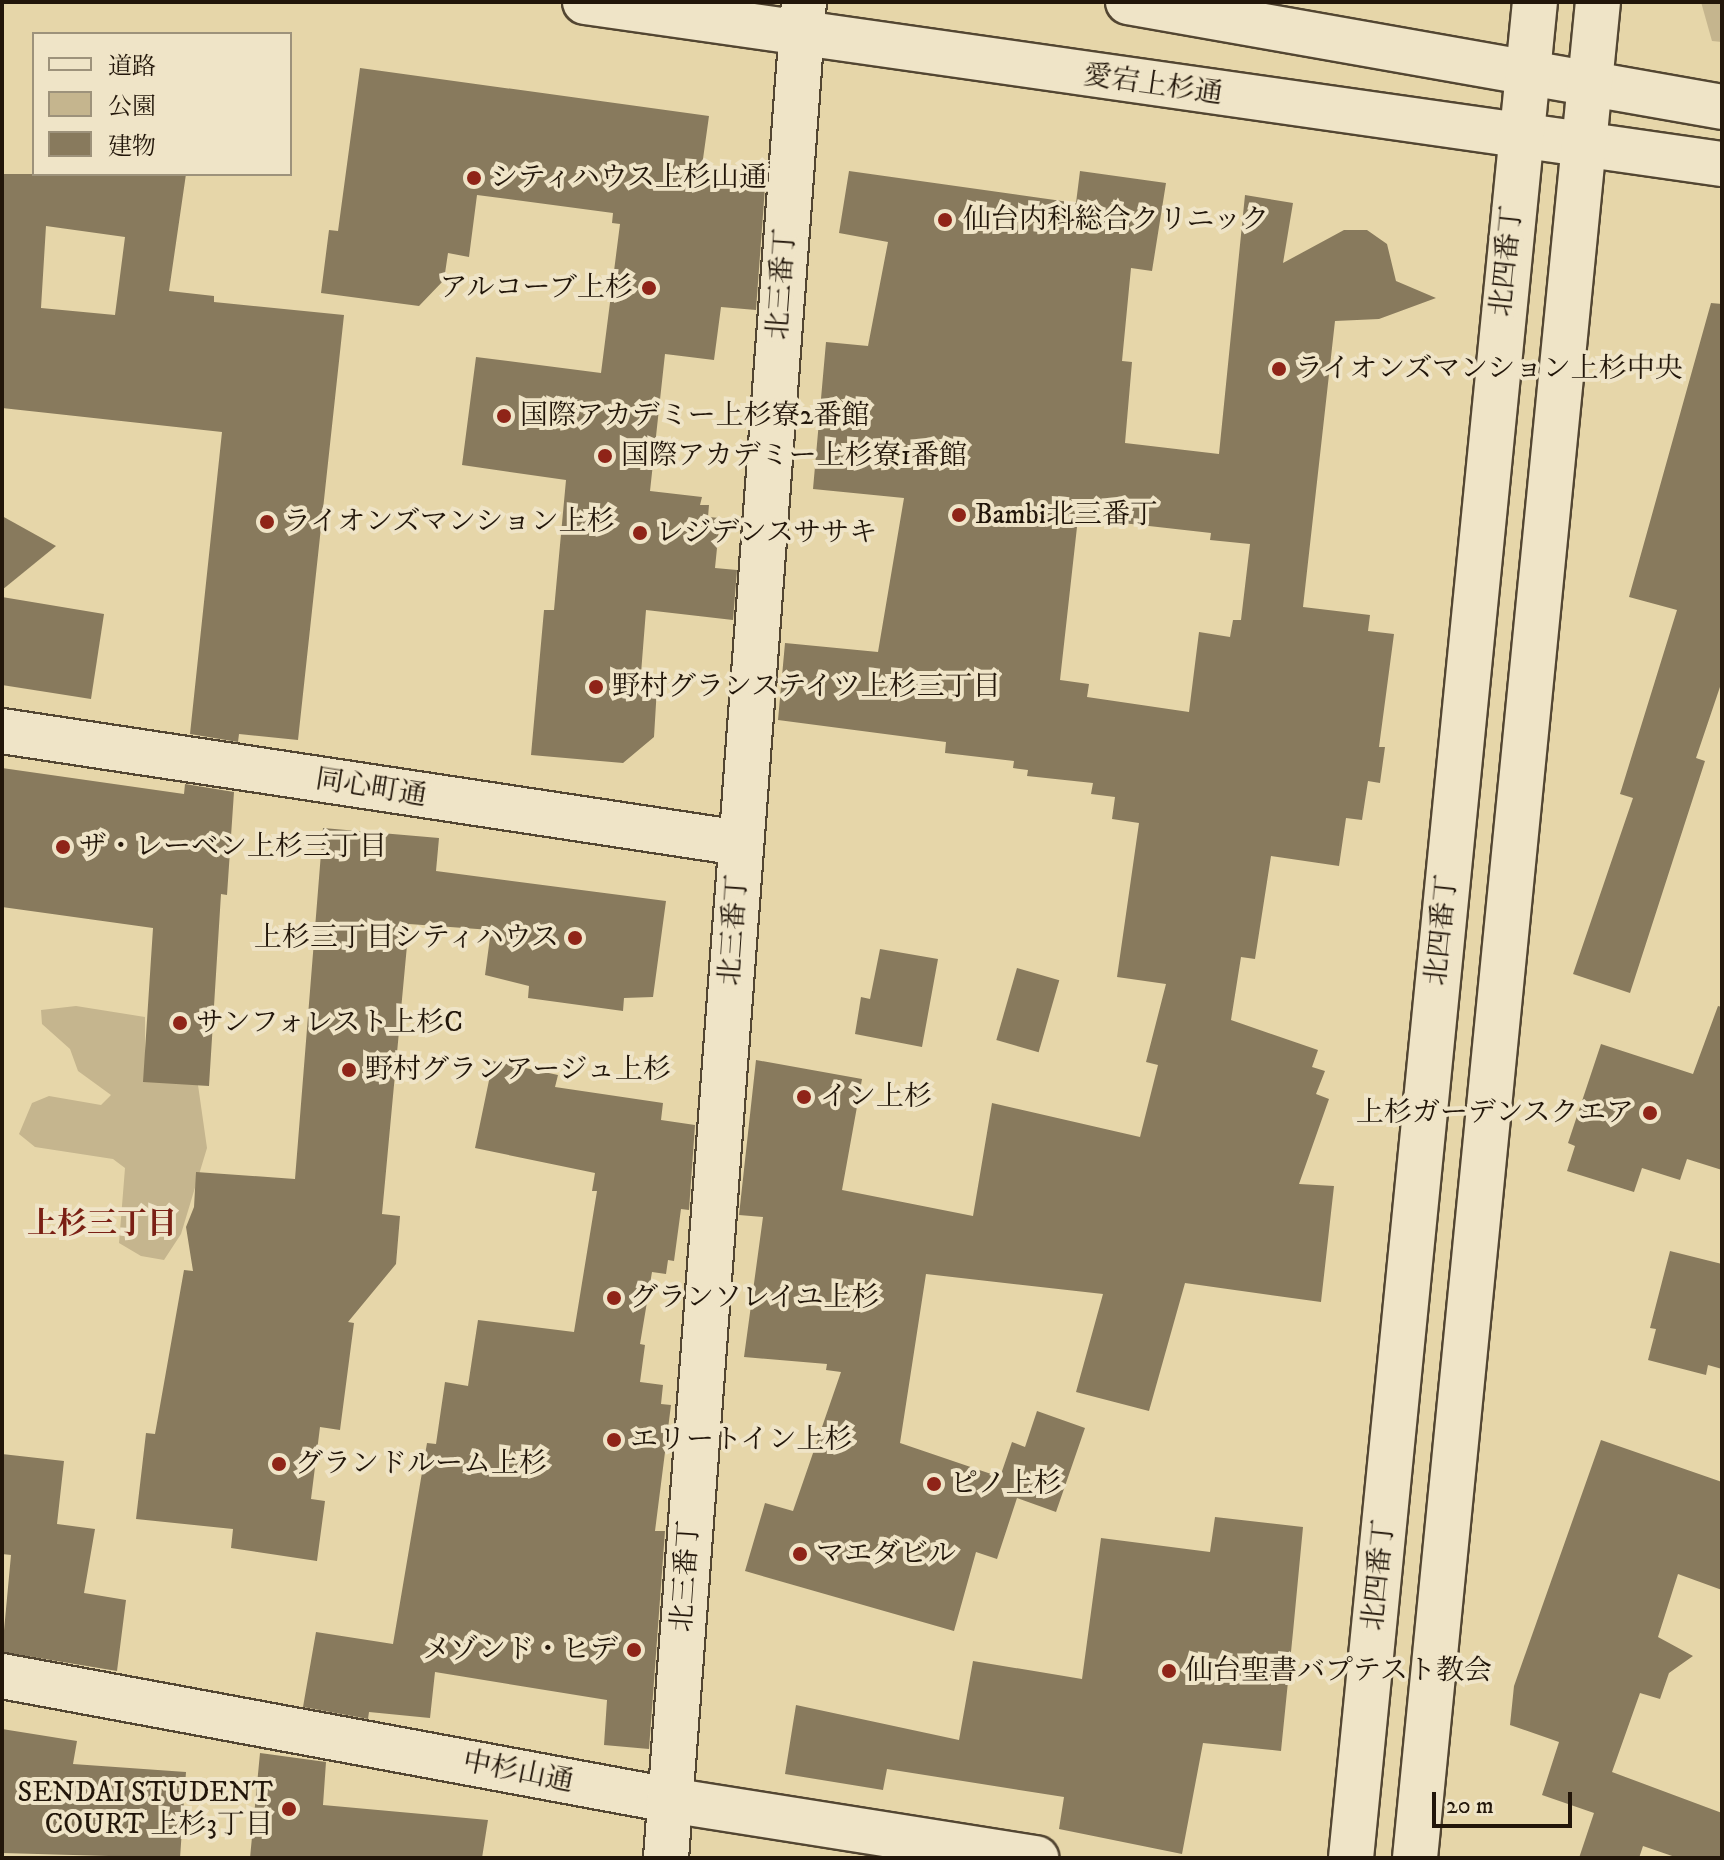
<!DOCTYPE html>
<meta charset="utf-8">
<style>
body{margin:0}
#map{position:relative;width:1724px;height:1860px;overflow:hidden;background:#e6d6a9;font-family:"IM FELL DW Pica","Noto Serif JP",serif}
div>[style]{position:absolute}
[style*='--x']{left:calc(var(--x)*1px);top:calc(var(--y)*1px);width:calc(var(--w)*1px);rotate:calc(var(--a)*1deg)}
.green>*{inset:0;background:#c5b58e}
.building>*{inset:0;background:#887a5d;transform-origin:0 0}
.roads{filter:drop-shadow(2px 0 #534632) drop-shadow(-2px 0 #534632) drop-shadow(0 2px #534632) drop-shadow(0 -2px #534632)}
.minor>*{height:44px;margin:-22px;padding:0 22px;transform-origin:22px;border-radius:22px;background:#efe4c7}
.dots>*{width:22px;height:22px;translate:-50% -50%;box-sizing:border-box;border:4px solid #efe4c7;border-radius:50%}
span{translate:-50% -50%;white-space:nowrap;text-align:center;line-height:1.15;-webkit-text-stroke:8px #efe4c7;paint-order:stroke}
.street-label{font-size:28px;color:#22160a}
.poi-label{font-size:28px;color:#22160a}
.left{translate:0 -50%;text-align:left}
.right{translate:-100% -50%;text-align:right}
.neighbourhood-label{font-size:30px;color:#7a1f14;font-weight:700}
.frame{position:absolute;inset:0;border:4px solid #22160a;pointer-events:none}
.legend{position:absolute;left:32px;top:32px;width:260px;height:144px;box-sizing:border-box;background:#efe4c7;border:2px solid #9d927b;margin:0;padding:10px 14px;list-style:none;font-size:24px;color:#22160a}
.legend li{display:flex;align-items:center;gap:16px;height:40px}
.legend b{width:40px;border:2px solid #9d927b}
.scale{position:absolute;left:1432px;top:1792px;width:140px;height:36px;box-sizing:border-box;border:4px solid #22160a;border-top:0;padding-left:10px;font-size:24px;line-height:28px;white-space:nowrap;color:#22160a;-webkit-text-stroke:6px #efe4c7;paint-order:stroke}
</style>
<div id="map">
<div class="green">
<i style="clip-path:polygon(1701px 2px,1722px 2px,1722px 42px,1712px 41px)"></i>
<i style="clip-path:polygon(76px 1006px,145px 1017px,145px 1060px,198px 1085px,207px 1148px,181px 1234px,164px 1260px,141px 1256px,119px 1243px,125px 1168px,113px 1159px,35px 1147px,19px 1134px,32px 1103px,49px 1096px,101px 1105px,111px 1095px,78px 1071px,70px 1049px,42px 1024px,41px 1010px)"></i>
</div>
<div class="building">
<i style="clip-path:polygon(360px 68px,709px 116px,702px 166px,766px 173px,756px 310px,721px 307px,714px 360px,665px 354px,650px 491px,702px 497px,700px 505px,709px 505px,708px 517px,720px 518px,715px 568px,737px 570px,733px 620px,646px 610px,640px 686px,657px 687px,654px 737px,623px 763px,531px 755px,544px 610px,554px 610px,566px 480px,462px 465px,476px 357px,601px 373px,620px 224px,612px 223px,613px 213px,477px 195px,469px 257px,448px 253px,444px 280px,419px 306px,321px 293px,329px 230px,338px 231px)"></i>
<i style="clip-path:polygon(evenodd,849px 171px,1076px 203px,1080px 171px,1166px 183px,1152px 271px,1131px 268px,1122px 361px,1132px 362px,1125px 443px,1219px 454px,1245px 195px,1293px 203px,1283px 263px,1344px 230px,1367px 230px,1387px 244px,1396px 281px,1436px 298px,1379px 319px,1335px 321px,1303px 607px,1370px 615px,1368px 631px,1394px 634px,1379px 747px,1385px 747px,1380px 783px,1368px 781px,1362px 820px,1346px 818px,1339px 866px,1271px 856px,1255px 959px,1241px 957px,1231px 1020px,1318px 1050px,1312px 1067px,1325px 1071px,1316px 1094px,1329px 1099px,1299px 1184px,1334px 1186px,1321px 1302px,1185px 1283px,1149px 1411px,1076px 1392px,1103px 1294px,926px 1274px,900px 1443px,1000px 1477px,1012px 1442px,1025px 1447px,1037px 1411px,1085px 1428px,1056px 1512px,1017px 1498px,997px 1559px,976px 1552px,954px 1631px,745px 1571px,765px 1503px,793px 1511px,841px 1372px,826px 1370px,827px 1364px,744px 1357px,763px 1217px,739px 1215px,756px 1060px,862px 1079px,842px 1190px,973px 1216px,992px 1103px,1140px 1137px,1158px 1065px,1146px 1062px,1166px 984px,1117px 977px,1139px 823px,1112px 819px,1115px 797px,1091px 794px,1093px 783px,1027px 776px,1028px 770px,1013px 768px,1014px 761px,945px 753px,946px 742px,778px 720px,785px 643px,878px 652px,904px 498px,813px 489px,826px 342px,868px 346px,888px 242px,839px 233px,849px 171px,1078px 518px,1211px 533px,1210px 540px,1250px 544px,1241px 620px,1233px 620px,1230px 637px,1199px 632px,1189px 712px,1087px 697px,1089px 684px,1060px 680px,1078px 518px)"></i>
<i style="clip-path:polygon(evenodd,2px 174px,186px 174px,169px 291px,214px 296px,214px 302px,344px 315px,298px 740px,239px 734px,238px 742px,190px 734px,222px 432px,2px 408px,2px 174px,46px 226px,125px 237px,115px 315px,41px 308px,46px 226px)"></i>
<i style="clip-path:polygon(1711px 303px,1722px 304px,1722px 681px,1696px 758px,1705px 761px,1630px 993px,1573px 974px,1633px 798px,1620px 794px,1677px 610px,1629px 597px)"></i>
<i style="clip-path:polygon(2px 516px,56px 546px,2px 590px)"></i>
<i style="clip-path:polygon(2px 597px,104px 614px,91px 699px,2px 685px)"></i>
<i style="clip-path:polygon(2px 768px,184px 794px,185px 784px,234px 792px,227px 895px,221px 894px,209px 1086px,143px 1082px,153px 928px,2px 907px)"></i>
<i style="clip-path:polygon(323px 828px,439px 838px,436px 871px,666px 901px,653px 997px,624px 998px,623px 1011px,528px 998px,529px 986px,485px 975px,491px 930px,409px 924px,382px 1214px,400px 1216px,396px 1264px,348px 1322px,354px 1323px,340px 1430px,320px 1427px,311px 1499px,325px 1501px,317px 1561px,231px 1548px,233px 1529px,136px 1519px,146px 1433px,155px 1434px,184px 1270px,193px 1271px,186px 1227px,194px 1207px,196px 1172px,295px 1179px)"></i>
<i style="clip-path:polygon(880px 949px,938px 959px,922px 1047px,855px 1034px,861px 997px,870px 999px)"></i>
<i style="left:1017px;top:968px;width:44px;height:75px;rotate:16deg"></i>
<i style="clip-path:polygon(1718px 1006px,1722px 1007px,1722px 1170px,1687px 1159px,1680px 1180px,1642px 1168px,1634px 1192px,1567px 1171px,1575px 1146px,1568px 1143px,1601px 1044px,1693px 1074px)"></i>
<i style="clip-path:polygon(493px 1061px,558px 1075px,555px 1087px,663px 1103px,661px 1120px,695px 1125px,689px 1210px,681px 1209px,674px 1261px,668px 1260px,666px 1274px,652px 1272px,640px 1344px,645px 1345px,640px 1382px,663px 1385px,661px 1404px,671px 1405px,655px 1531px,665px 1531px,649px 1749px,604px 1745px,607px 1700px,435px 1672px,430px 1718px,369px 1712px,368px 1719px,303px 1707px,316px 1632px,393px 1644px,427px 1443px,436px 1444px,445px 1382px,468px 1386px,478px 1320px,574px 1332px,597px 1191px,592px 1191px,595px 1173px,475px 1148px)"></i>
<i style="clip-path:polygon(1670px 1251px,1722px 1264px,1722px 1369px,1708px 1365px,1706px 1375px,1648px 1360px,1656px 1329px,1650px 1328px)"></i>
<i style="clip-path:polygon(1601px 1440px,1722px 1482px,1722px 1590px,1678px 1574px,1658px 1637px,1693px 1656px,1669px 1673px,1660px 1699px,1640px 1693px,1612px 1772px,1722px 1813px,1722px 1858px,1678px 1858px,1643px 1846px,1639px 1858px,1579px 1858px,1594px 1813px,1542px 1795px,1559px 1742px,1510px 1725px,1514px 1686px)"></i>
<i style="clip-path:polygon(2px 1454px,64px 1461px,57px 1524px,95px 1529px,84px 1593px,126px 1600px,117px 1671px,2px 1652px,11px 1555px,2px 1554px)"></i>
<i style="clip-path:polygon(1215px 1517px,1303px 1527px,1293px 1632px,1281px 1751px,1203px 1743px,1182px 1854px,1059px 1829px,1064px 1797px,887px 1769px,883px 1790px,785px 1774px,796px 1705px,959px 1740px,973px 1661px,1082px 1679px,1101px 1538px,1210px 1552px)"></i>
<i style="clip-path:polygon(2px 1729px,77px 1741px,73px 1764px,186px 1772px,180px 1858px,2px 1853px)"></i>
<i style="clip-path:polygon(260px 1753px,326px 1762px,323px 1805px,488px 1820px,482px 1858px,250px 1858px)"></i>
</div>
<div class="roads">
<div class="minor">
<i style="--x:585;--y:2;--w:1148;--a:8.11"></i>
<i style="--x:1128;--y:2;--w:603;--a:10.02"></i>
<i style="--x:2;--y:731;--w:746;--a:8.63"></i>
<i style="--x:2;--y:1676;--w:678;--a:10.53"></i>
<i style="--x:669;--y:1800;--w:372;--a:9"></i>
<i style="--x:666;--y:1858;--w:1861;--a:-85.75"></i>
<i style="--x:1351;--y:1858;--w:1865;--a:-84.34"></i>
<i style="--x:1415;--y:1858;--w:1865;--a:-84.37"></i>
</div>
</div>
<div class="dots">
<i style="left:474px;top:178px;background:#8f2418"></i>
<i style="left:945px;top:220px;background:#8f2418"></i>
<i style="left:649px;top:288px;background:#8f2418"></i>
<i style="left:1279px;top:369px;background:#8f2418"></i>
<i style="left:504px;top:416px;background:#8f2418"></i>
<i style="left:605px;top:456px;background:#8f2418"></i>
<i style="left:959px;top:515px;background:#8f2418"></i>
<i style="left:267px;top:522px;background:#8f2418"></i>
<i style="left:640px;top:533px;background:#8f2418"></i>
<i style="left:596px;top:687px;background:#8f2418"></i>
<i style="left:63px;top:847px;background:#8f2418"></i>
<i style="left:575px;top:938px;background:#8f2418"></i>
<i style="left:180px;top:1023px;background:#8f2418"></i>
<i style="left:349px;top:1070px;background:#8f2418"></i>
<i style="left:804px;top:1097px;background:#8f2418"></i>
<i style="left:1650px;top:1113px;background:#8f2418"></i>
<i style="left:614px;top:1298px;background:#8f2418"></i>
<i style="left:614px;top:1440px;background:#8f2418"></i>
<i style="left:279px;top:1464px;background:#8f2418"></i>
<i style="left:934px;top:1484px;background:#8f2418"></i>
<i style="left:800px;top:1554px;background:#8f2418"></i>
<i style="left:634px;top:1650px;background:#8f2418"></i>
<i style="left:1169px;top:1671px;background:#8f2418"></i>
<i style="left:289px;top:1809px;background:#8f2418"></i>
</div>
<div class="street-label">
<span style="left:1153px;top:85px;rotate:8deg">愛宕上杉通</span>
<span style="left:1507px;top:261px;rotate:-84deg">北四番丁</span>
<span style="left:782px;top:284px;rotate:-86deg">北三番丁</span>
<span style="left:371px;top:788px;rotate:9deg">同心町通</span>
<span style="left:734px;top:930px;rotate:-86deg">北三番丁</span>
<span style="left:1442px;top:930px;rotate:-84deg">北四番丁</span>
<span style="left:1379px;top:1575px;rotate:-84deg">北四番丁</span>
<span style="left:686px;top:1576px;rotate:-86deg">北三番丁</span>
<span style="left:518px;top:1772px;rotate:11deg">中杉山通</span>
</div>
<div class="poi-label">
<span class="left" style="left:490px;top:178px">シティハウス上杉山通</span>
<span class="left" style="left:963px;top:220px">仙台内科総合クリニック</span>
<span class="right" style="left:633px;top:288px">アルコーブ上杉</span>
<span class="left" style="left:1295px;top:369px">ライオンズマンション上杉中央</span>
<span class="left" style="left:520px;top:416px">国際アカデミー上杉寮2番館</span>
<span class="left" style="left:621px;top:456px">国際アカデミー上杉寮1番館</span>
<span class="left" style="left:975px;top:515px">Bambi北三番丁</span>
<span class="left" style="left:283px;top:522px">ライオンズマンション上杉</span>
<span class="left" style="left:656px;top:533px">レジデンスササキ</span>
<span class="left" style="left:612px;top:687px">野村グランステイツ上杉三丁目</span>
<span class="left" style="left:79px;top:847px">ザ・レーベン上杉三丁目</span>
<span class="right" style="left:559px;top:938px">上杉三丁目シティハウス</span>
<span class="left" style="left:196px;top:1023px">サンフォレスト上杉C</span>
<span class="left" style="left:365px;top:1070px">野村グランアージュ上杉</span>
<span class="left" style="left:820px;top:1097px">イン上杉</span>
<span class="right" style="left:1634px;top:1113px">上杉ガーデンスクエア</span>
<span class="left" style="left:630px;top:1298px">グランソレイユ上杉</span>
<span class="left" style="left:630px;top:1440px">エリートイン上杉</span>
<span class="left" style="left:295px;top:1464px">グランドルーム上杉</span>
<span class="left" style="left:950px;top:1484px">ピノ上杉</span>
<span class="left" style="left:816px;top:1554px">マエダビル</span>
<span class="right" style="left:618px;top:1650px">メゾンド・ヒデ</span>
<span class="left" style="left:1185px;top:1671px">仙台聖書バプテスト教会</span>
<span class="right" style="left:273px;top:1809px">SENDAI STUDENT<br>COURT 上杉3丁目</span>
</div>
<div class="neighbourhood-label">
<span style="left:102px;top:1225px">上杉三丁目</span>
</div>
<div class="frame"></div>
<ul class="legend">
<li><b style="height:10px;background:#efe4c7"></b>道路</li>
<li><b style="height:22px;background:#c5b58e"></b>公園</li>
<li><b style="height:22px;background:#887a5d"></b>建物</li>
</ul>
<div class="scale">20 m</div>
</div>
